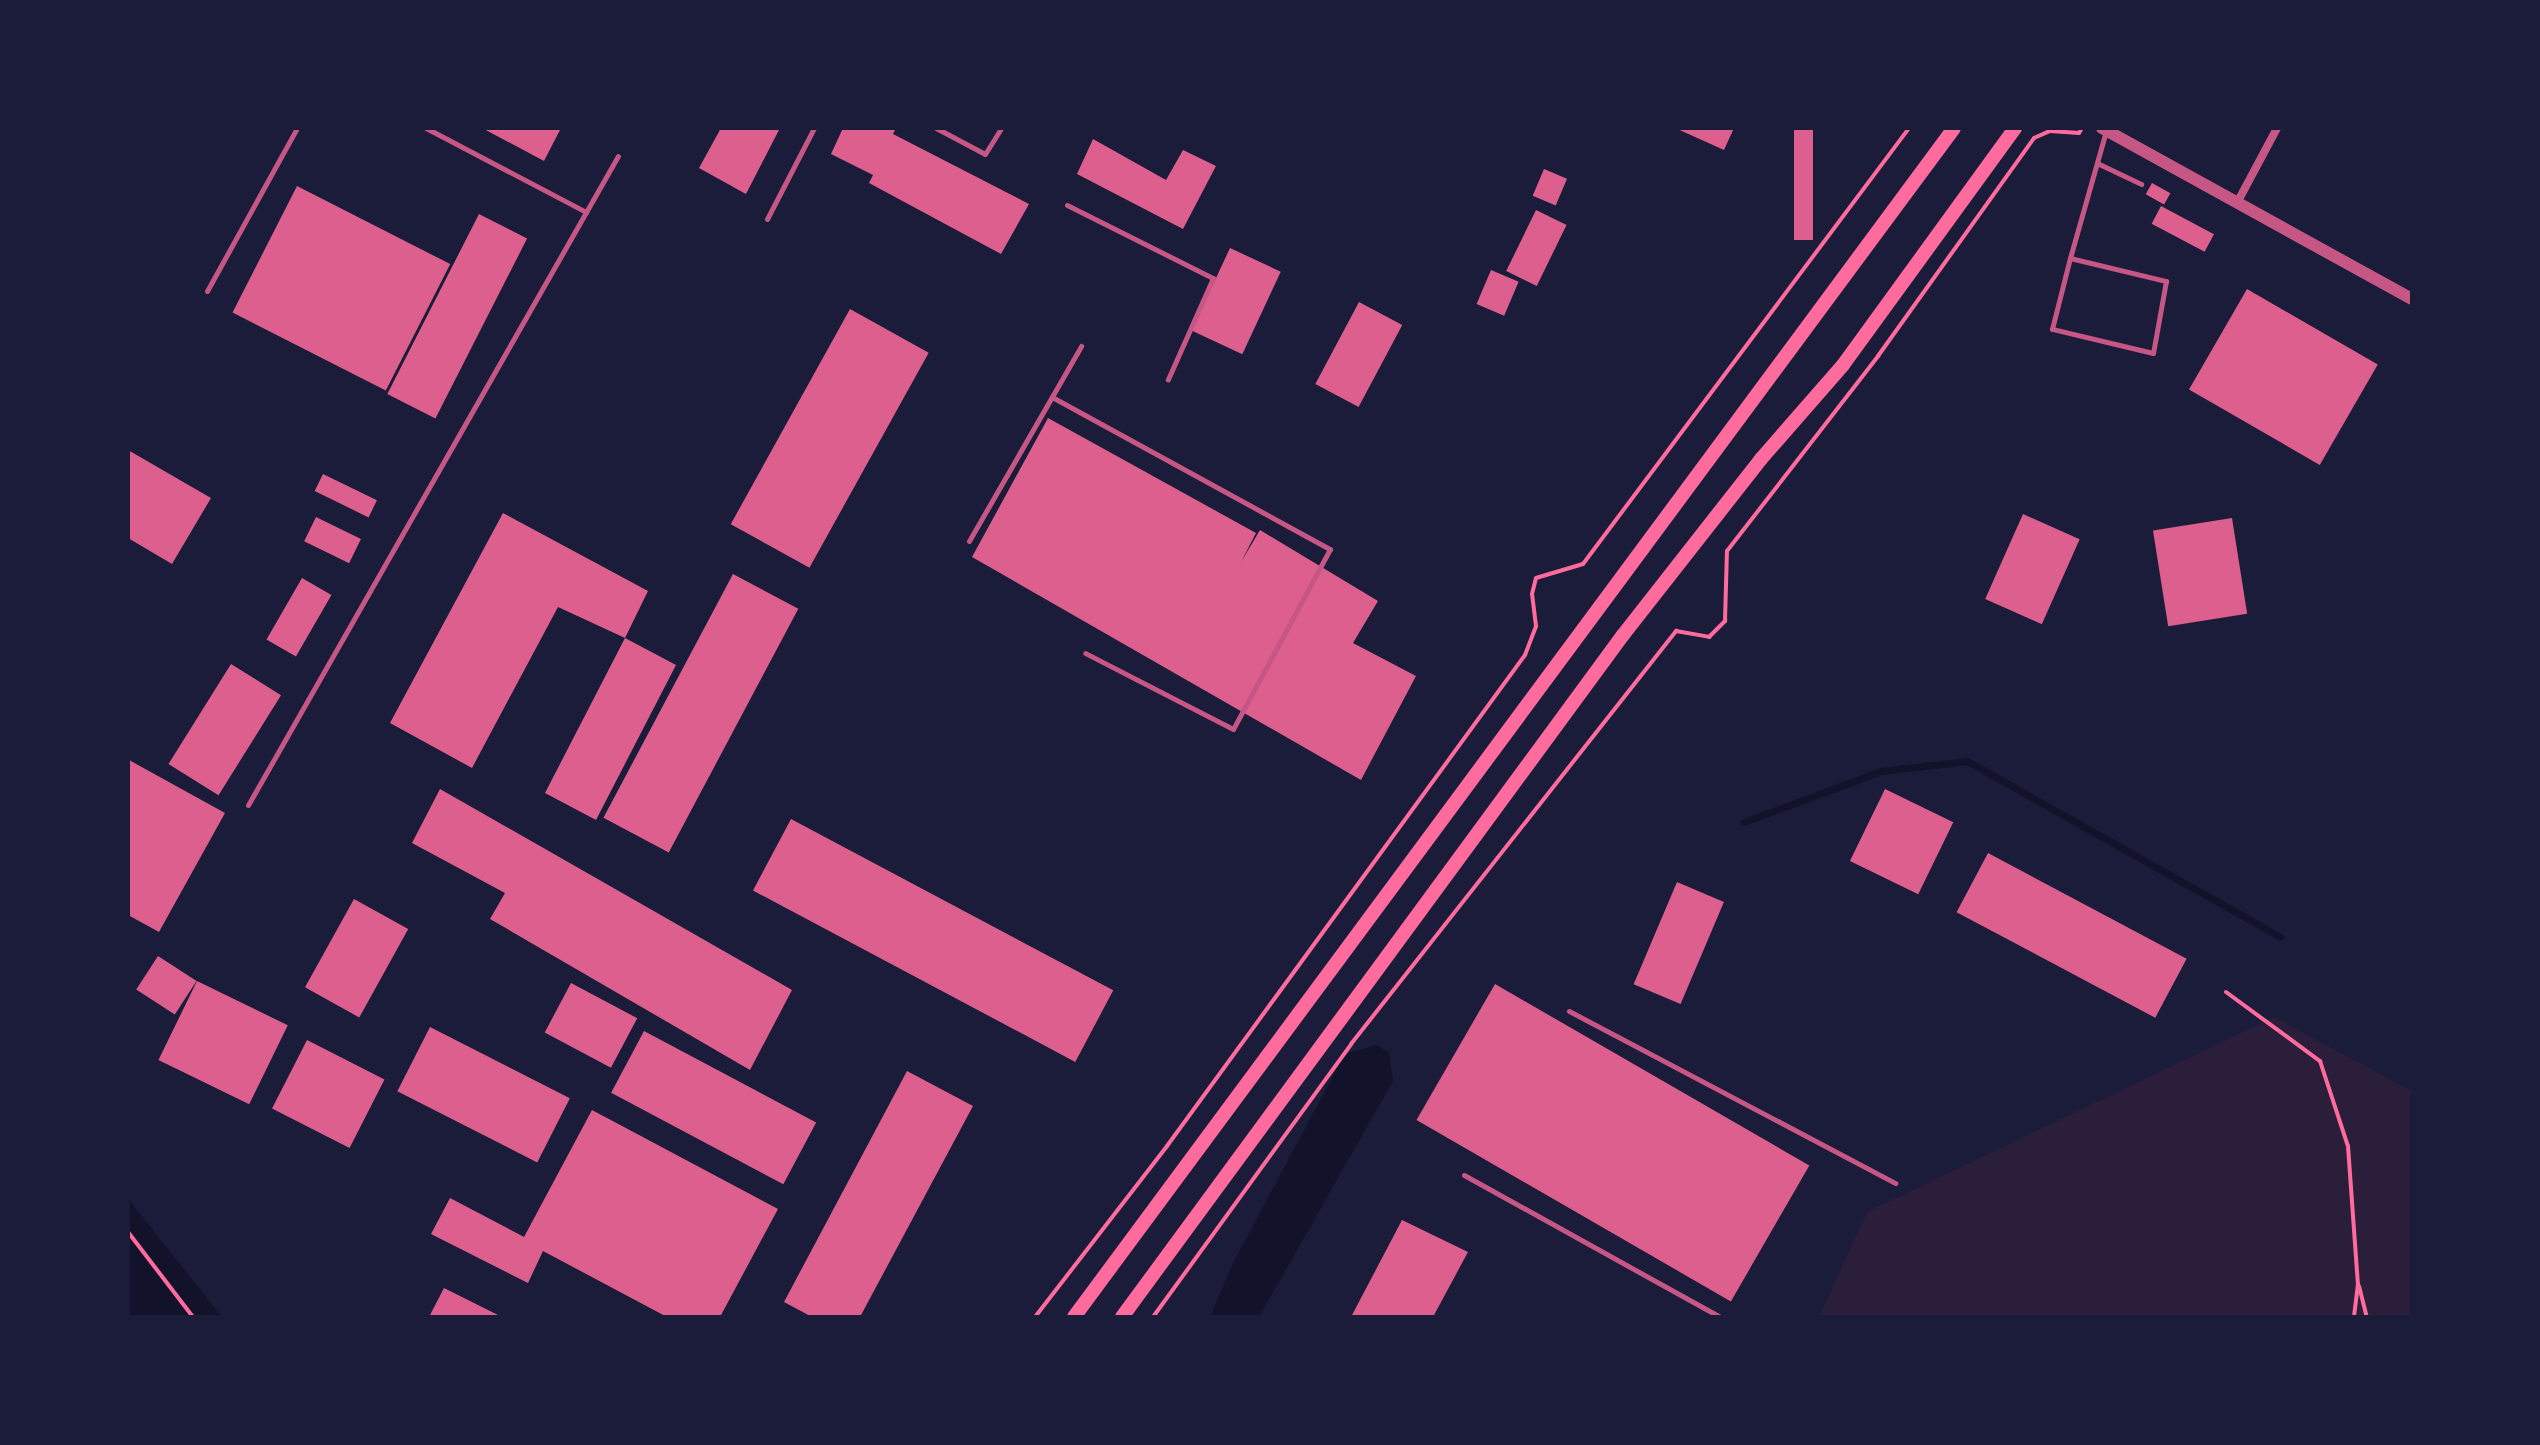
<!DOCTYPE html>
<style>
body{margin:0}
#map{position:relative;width:2540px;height:1445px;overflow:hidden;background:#1b1b3a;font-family:"Alegreya Sans",sans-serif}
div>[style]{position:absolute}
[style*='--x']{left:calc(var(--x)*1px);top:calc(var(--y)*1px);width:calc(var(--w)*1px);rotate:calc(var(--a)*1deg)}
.green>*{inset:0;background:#2a1e3b}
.water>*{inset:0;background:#12122b}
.stream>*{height:7px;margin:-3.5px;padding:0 3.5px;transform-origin:3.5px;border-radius:3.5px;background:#12122b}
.building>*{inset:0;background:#dd5f8e;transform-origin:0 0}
.path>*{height:4px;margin:-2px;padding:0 2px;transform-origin:2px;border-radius:2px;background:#ff6b9d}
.service>*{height:5px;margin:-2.5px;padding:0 2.5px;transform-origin:2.5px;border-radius:2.5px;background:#c65784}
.minor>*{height:8px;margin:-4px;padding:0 4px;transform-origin:4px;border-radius:4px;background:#c65784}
.tertiary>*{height:12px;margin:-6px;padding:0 6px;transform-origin:6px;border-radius:6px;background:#c65784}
.secondary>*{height:14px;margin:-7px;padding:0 7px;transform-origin:7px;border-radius:7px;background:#ff6b9d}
span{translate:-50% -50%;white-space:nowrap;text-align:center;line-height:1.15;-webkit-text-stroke:8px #1b1b3a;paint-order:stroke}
.frame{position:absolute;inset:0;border:130px solid #1b1b3a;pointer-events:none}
</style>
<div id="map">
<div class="green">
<i style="clip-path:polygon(2274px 1017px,2412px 1091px,2412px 1317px,1819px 1317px,1867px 1212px)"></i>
</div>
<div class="water">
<i style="clip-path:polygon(1377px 1045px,1389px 1053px,1393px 1081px,1259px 1317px,1210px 1317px,1233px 1263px,1345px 1054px)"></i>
<i style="clip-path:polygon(128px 1199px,222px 1317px,128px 1317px)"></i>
</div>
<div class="stream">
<i style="--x:1744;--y:822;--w:146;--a:-20.4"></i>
<i style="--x:1881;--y:771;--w:87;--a:-6.6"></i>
<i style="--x:1967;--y:761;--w:359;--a:29.3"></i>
</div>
<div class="building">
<i style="clip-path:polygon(482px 128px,561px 128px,544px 161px)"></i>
<i style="clip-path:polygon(721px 128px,780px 128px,746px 194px,699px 168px)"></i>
<i style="clip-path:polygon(843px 128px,896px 128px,893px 134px,1029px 204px,1001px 254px,869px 183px,873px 175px,831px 154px)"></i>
<i style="clip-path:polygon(1675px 128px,1734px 128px,1724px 150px)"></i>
<i style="left:1794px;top:128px;width:19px;height:112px"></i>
<i style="clip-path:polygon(1093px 139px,1166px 180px,1183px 150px,1216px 166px,1183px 229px,1077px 174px)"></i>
<i style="left:1544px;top:169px;width:25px;height:29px;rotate:23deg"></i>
<i style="left:2152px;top:183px;width:21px;height:13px;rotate:29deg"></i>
<i style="left:297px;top:186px;width:172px;height:142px;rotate:27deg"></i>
<i style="left:2161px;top:206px;width:60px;height:20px;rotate:28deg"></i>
<i style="left:1536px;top:210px;width:34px;height:68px;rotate:26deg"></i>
<i style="left:479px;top:214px;width:54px;height:202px;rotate:27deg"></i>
<i style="left:1230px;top:248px;width:56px;height:91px;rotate:25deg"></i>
<i style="left:1491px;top:270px;width:30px;height:37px;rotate:23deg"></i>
<i style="left:2247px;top:289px;width:151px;height:116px;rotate:30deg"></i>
<i style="left:1359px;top:302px;width:49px;height:93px;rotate:28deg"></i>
<i style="left:850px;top:309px;width:90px;height:246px;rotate:29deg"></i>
<i style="clip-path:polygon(1048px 418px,1256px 533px,1241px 562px,1260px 530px,1378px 601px,1353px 643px,1416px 676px,1361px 780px,972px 557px)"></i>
<i style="clip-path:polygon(128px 450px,211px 498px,172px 564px,128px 538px)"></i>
<i style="left:323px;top:474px;width:60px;height:19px;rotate:26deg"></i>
<i style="clip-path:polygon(503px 513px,648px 591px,625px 638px,676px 665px,596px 820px,545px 793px,625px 638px,558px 607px,472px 768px,390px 723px)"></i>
<i style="left:2023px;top:514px;width:62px;height:93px;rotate:24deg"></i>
<i style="left:316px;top:517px;width:50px;height:27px;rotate:26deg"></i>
<i style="left:2232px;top:518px;width:97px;height:80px;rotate:81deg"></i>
<i style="left:733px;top:574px;width:74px;height:276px;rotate:28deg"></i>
<i style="left:302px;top:578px;width:34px;height:71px;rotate:30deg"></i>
<i style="left:231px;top:664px;width:59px;height:118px;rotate:32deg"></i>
<i style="clip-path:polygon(129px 760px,225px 813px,159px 932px,128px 915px)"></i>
<i style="clip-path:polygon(440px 789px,792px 990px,750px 1070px,490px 919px,505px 893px,412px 843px)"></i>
<i style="left:1885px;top:789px;width:76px;height:80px;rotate:26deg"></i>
<i style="left:791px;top:819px;width:365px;height:81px;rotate:28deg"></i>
<i style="left:1988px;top:853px;width:225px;height:67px;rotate:28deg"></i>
<i style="left:1677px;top:882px;width:51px;height:111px;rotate:23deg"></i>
<i style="left:354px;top:899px;width:62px;height:101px;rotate:29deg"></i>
<i style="left:158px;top:956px;width:46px;height:40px;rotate:33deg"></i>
<i style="left:197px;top:981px;width:101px;height:88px;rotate:26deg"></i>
<i style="left:571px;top:983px;width:75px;height:56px;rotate:28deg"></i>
<i style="left:1495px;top:984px;width:363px;height:157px;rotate:30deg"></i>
<i style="left:430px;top:1027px;width:157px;height:72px;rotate:27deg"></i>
<i style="left:644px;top:1031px;width:195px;height:70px;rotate:28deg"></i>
<i style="left:307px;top:1040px;width:87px;height:77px;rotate:27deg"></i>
<i style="clip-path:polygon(907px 1071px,973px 1106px,860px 1317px,812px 1317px,784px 1302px)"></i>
<i style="clip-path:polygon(592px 1110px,778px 1209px,720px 1317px,667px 1317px,543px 1251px,528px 1283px,431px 1234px,450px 1198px,524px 1237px)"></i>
<i style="clip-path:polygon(1402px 1220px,1468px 1252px,1433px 1317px,1351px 1317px)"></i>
<i style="clip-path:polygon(444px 1288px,502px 1317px,429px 1317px)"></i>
</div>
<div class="path">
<i style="--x:2226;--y:992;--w:117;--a:36.3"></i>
<i style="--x:2320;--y:1061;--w:89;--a:71.8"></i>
<i style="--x:2348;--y:1146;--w:138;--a:85.9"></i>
<i style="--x:2358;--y:1284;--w:33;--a:97"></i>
<i style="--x:128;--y:1232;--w:107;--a:52.6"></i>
<i style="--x:2359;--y:1286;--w:32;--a:76"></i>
<i style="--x:1035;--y:1317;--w:216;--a:-52.3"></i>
<i style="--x:1167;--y:1146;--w:608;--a:-53.9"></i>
<i style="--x:1525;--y:655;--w:31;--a:-69"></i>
<i style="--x:1536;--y:626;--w:32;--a:-97"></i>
<i style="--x:1532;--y:594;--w:16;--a:-76"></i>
<i style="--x:1536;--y:578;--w:49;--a:-16.6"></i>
<i style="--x:1583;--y:564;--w:544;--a:-53.21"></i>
<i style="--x:1153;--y:1317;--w:337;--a:-54"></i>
<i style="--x:1351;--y:1044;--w:526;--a:-51.8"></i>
<i style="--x:1676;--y:631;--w:34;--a:10"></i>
<i style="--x:1709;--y:637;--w:23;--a:-45"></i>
<i style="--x:1725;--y:621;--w:70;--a:-88.4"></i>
<i style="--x:1727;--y:551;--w:247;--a:-52.2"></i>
<i style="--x:1878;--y:356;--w:268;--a:-54.4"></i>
<i style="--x:2034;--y:138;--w:17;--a:-24"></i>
<i style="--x:2050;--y:131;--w:29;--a:4"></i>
<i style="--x:2079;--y:133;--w:6;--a:-59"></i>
</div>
<div class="service">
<i style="--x:426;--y:128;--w:181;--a:27.7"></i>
<i style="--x:936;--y:128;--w:55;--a:28"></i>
<i style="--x:985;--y:154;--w:31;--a:-58"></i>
<i style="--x:2097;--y:163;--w:49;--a:25.5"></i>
<i style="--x:1067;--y:205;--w:163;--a:26.6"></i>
<i style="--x:1213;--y:278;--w:111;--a:114"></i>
<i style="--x:767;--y:219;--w:102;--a:-62.7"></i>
<i style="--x:2070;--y:258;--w:99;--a:13.5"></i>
<i style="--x:2166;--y:281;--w:73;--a:100.2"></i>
<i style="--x:2153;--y:353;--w:104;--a:-166.6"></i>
<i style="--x:2052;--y:329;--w:73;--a:-75.8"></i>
<i style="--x:2070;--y:258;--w:132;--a:-74.2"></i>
<i style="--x:207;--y:291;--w:186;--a:-61.1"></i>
<i style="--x:1052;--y:397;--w:317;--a:28.7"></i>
<i style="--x:1330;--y:549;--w:204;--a:118.3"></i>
<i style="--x:1233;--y:729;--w:166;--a:-152.8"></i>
<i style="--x:969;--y:541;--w:225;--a:-60.1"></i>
<i style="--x:248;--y:805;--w:747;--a:-60.31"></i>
<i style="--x:1569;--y:1011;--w:369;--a:27.8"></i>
<i style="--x:1464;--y:1175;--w:293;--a:29"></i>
</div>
<div class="minor">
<i style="--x:2237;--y:203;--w:85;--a:-61.9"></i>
</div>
<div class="tertiary">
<i style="--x:2102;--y:128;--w:354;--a:28.9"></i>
</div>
<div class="secondary">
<i style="--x:1074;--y:1317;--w:1479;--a:-53.49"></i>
<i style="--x:1122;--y:1317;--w:846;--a:-53.7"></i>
<i style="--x:1623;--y:635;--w:224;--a:-51.9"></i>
<i style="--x:1761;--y:459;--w:125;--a:-48.9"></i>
<i style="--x:1843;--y:365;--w:293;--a:-54"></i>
</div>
<div class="frame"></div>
</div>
